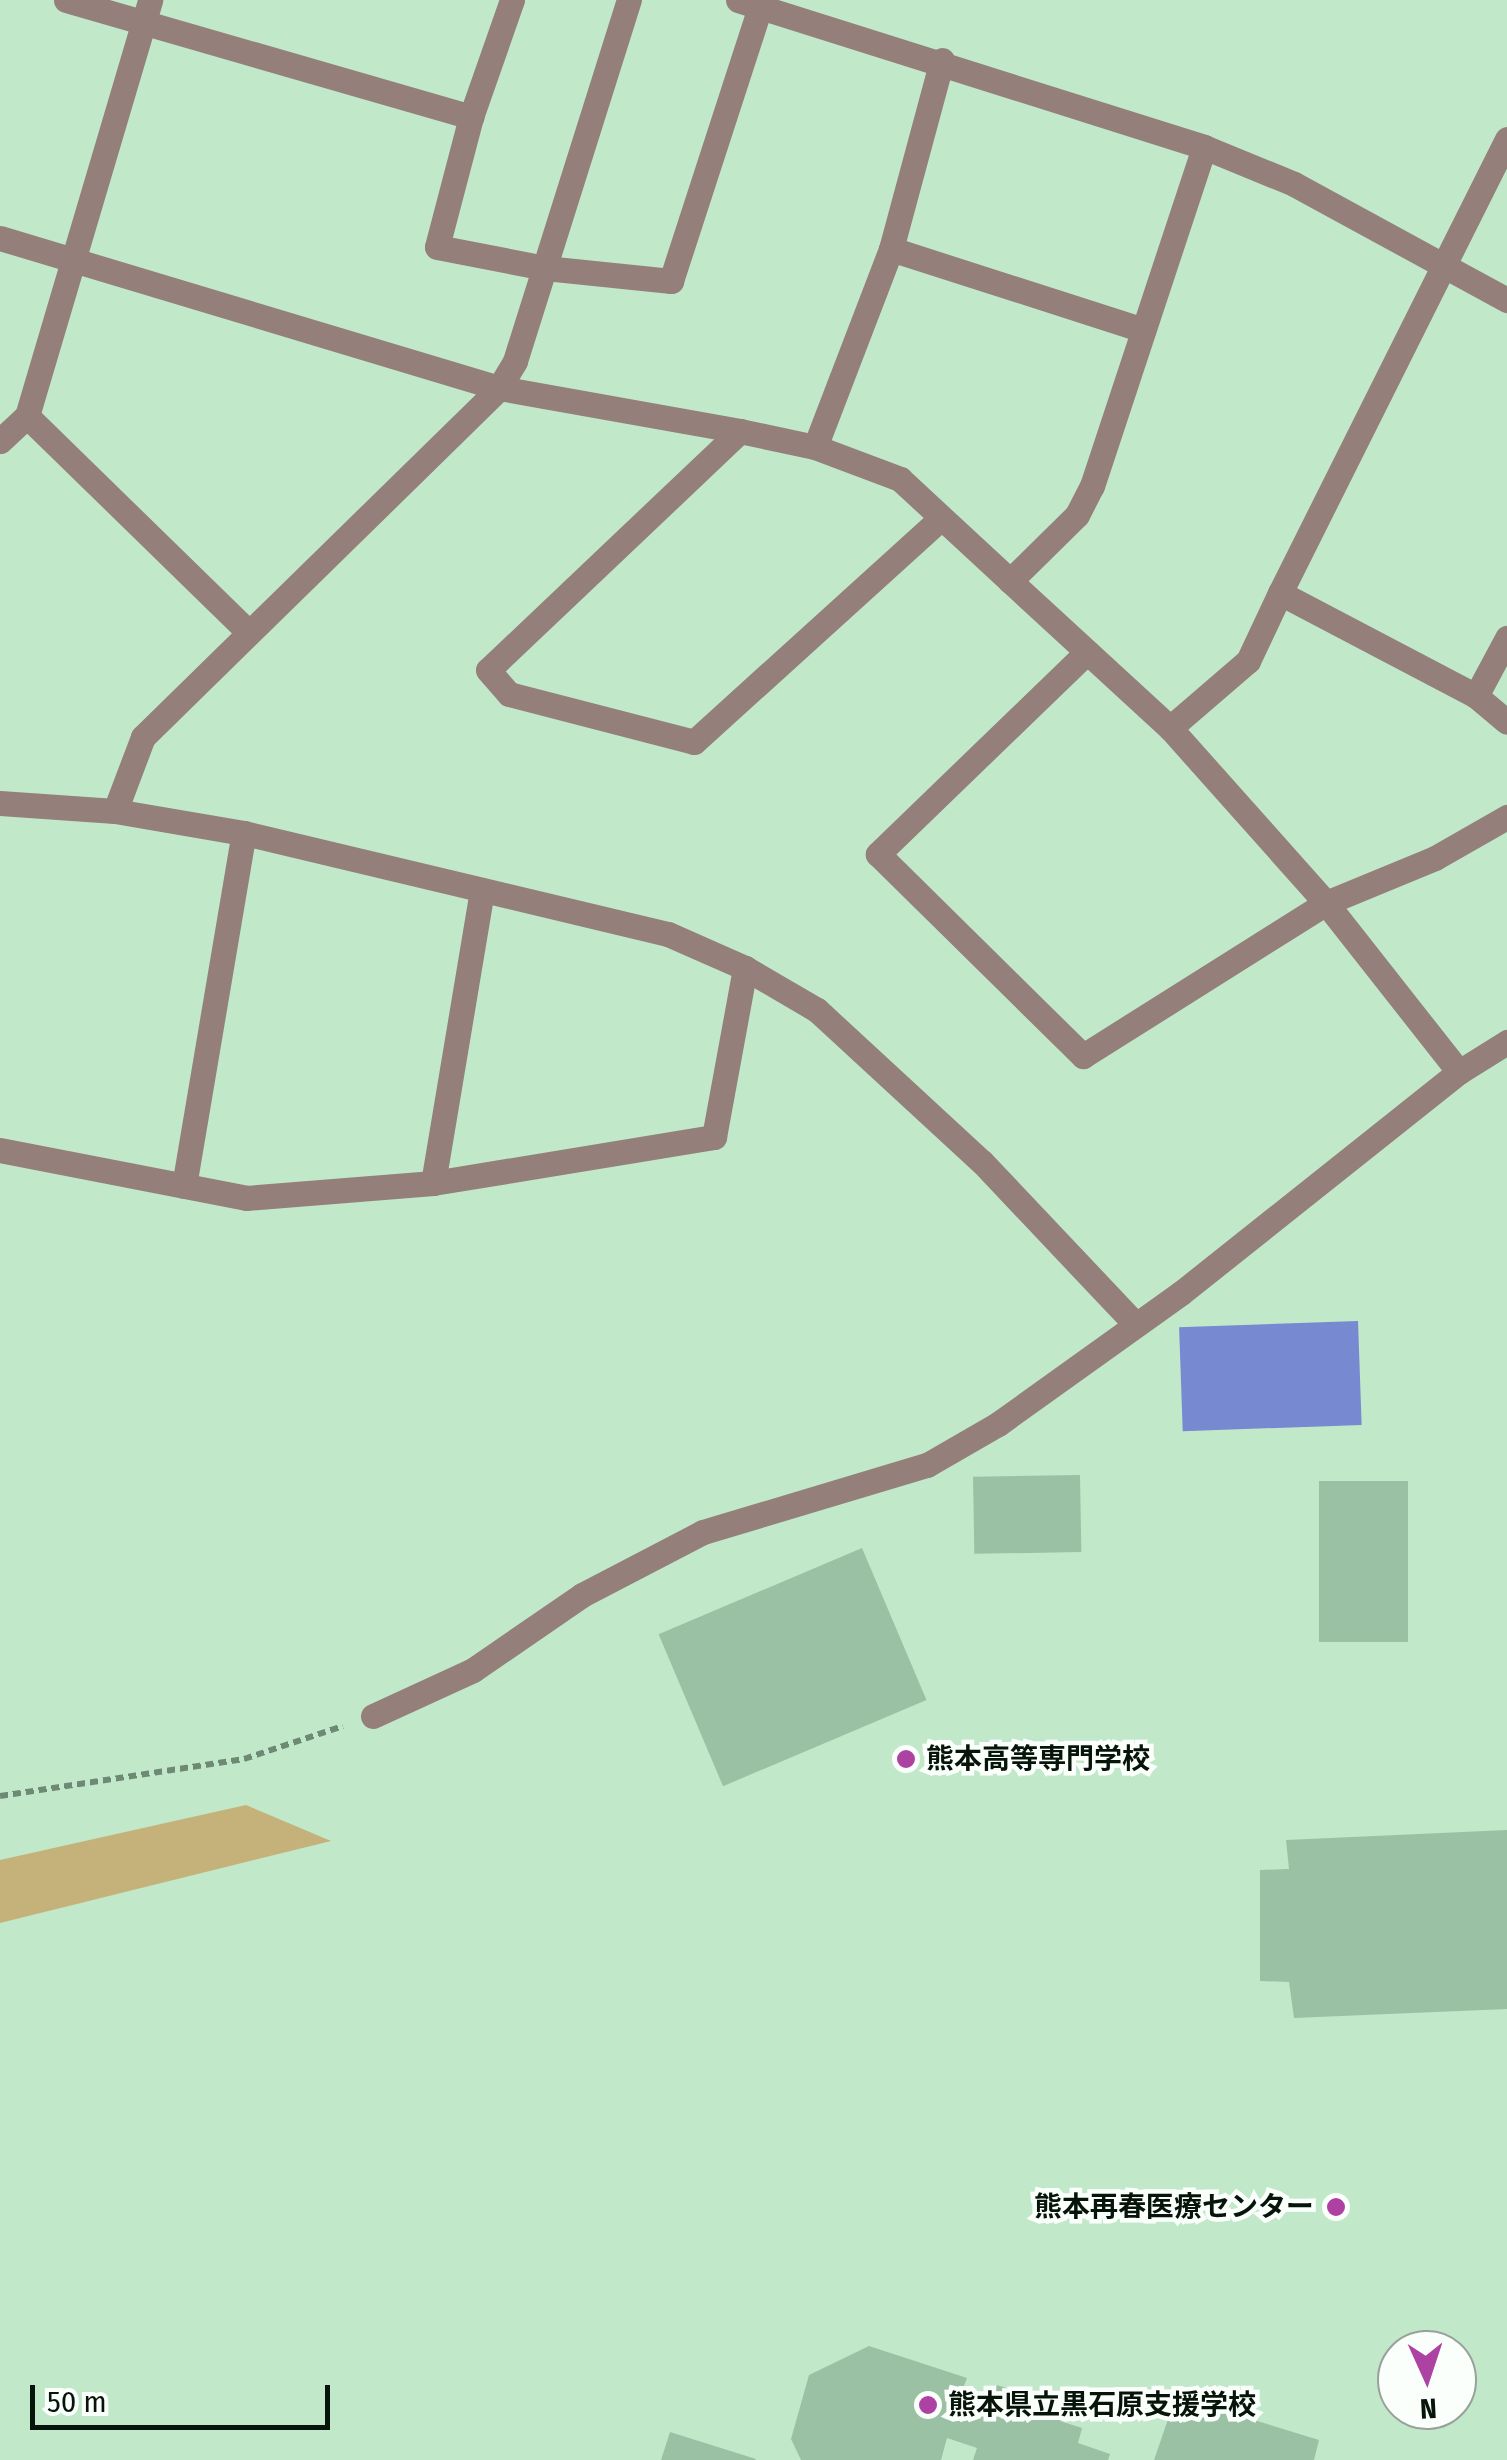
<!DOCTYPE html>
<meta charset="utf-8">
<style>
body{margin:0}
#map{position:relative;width:1507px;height:2460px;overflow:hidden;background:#c1e8c9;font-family:"Fira Sans Condensed","Noto Sans JP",sans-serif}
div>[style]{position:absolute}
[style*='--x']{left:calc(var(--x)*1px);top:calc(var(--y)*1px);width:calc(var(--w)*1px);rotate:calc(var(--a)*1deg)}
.green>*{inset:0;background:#c4b27a}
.water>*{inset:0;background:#7689d1;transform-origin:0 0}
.building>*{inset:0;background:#9ac1a3;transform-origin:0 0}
.path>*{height:6px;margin-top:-3px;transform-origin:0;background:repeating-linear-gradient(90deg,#6e8a74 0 8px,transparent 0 13px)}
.minor>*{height:25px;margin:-12.5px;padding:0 12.5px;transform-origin:12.5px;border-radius:12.5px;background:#947f7b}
.dots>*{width:28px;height:28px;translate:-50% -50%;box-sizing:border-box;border:5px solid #fbfffc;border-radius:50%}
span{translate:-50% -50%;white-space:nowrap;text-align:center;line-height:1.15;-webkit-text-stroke:9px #fbfffc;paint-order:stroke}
.poi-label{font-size:28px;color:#06140a;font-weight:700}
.left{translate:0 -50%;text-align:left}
.right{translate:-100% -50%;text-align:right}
.north{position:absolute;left:1377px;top:2330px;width:100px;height:100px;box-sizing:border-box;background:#fbfffc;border:2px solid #99a19b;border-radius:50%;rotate:177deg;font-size:28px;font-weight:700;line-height:40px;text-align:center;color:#06140a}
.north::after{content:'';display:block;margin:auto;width:35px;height:45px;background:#ad42a3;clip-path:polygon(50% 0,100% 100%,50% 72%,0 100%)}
.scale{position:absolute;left:30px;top:2385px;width:300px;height:45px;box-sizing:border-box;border:5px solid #06140a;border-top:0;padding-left:12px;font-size:30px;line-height:35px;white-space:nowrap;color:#06140a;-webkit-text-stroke:8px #fbfffc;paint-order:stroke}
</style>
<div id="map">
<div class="green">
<i style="clip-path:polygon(246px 1805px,331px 1841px,0 1923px,0 1860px)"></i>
</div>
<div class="water">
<i style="left:1358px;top:1321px;width:104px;height:179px;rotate:88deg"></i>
</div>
<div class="building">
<i style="left:1080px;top:1475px;width:77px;height:107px;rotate:89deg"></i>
<i style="left:1319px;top:1481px;width:89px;height:161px"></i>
<i style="left:862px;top:1548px;width:165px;height:221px;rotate:67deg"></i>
<i style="clip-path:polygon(1507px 1830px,1507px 2009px,1294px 2018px,1289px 1982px,1260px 1981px,1260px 1870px,1289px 1869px,1286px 1840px)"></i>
<i style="clip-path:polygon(869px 2346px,967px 2378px,962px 2391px,991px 2402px,997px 2385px,1063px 2407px,1060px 2421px,1082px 2428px,1078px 2443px,1110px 2454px,1108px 2460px,973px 2460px,977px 2448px,947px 2438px,941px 2460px,801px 2460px,791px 2439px,809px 2375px)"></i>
<i style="clip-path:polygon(1176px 2396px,1319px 2440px,1314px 2460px,1154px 2460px)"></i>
<i style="clip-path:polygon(670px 2432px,756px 2459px,755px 2460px,661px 2460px)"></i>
</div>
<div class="path">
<i style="--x:0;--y:1796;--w:247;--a:-8.6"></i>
<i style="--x:244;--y:1759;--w:104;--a:-18.4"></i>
</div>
<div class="minor">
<i style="--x:66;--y:0;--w:422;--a:16.1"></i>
<i style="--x:471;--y:117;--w:124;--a:-70.7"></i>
<i style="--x:738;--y:0;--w:489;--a:17.5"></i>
<i style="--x:1204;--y:147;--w:97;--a:22.3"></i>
<i style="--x:1294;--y:184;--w:243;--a:28.6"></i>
<i style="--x:942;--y:60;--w:196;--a:105.1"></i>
<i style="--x:891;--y:249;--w:265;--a:17.8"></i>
<i style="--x:471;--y:117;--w:134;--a:104.7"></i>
<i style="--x:437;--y:247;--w:110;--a:11"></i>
<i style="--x:545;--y:268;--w:127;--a:5.9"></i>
<i style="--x:671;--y:281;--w:291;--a:-72"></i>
<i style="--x:1507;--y:139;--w:508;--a:116.57"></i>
<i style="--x:1280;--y:593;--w:221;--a:27.7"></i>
<i style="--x:1476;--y:696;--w:40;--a:40"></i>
<i style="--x:0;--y:238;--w:521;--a:16.73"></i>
<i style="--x:499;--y:388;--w:245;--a:10.1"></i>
<i style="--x:891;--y:249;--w:212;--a:111"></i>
<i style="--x:815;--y:447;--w:91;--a:20.6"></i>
<i style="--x:900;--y:479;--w:150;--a:42.8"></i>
<i style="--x:27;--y:416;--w:309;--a:44.3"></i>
<i style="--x:0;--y:441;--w:37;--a:-43"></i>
<i style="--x:27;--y:416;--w:434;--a:-73.5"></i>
<i style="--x:815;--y:447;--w:77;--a:-168"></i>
<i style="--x:740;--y:431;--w:347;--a:136.5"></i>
<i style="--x:488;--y:670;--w:32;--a:49"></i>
<i style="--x:509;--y:694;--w:191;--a:14.5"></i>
<i style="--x:694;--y:742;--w:331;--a:-42.2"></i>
<i style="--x:1087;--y:652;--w:291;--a:136"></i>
<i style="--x:878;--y:854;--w:288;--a:44.6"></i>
<i style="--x:1083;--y:1056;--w:287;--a:-32.2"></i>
<i style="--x:1326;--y:903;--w:234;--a:-131.7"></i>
<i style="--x:1170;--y:728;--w:103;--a:-40.7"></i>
<i style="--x:1248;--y:661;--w:75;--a:-64.8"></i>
<i style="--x:1476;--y:696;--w:66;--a:-61.9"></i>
<i style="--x:1170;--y:728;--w:217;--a:-137.4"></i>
<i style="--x:1010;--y:581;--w:94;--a:-44.6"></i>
<i style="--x:1077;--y:515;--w:33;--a:-63"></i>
<i style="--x:1092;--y:486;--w:357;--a:-71.7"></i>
<i style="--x:0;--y:803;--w:115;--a:4"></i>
<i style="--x:115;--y:811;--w:131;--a:9.7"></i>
<i style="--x:244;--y:833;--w:436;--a:13.4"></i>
<i style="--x:668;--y:934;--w:84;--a:23.8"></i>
<i style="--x:745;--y:968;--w:83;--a:30.3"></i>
<i style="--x:817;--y:1010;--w:224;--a:42.7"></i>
<i style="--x:982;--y:1162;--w:224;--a:46.6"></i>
<i style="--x:115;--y:811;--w:79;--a:-69.3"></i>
<i style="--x:143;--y:737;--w:499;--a:-44.4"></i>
<i style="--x:499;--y:388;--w:31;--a:-59"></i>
<i style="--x:515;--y:361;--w:379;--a:-72.5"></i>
<i style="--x:1459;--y:1072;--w:215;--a:-128.2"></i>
<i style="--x:1326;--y:903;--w:118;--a:-22.4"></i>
<i style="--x:1435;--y:858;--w:83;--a:-29.7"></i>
<i style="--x:0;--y:1150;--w:251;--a:11"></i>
<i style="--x:246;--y:1198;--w:188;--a:-4.6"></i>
<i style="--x:433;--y:1183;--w:285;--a:-9.3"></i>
<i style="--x:714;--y:1137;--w:172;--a:-79.6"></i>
<i style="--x:433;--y:1183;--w:297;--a:-80.5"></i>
<i style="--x:184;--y:1186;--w:358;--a:-80.4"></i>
<i style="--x:373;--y:1716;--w:110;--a:-24.7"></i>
<i style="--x:473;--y:1670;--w:132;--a:-34.5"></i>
<i style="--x:582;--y:1595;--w:136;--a:-27.5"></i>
<i style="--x:703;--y:1532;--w:234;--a:-16.7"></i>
<i style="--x:927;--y:1465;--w:82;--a:-30"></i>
<i style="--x:998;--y:1424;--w:225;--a:-35.6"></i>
<i style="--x:1181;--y:1293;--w:355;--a:-38.5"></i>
<i style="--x:1459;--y:1072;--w:57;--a:-32"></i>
</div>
<div class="dots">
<i style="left:906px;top:1759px;background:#ad42a3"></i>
<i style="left:1336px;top:2207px;background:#ad42a3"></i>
<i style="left:928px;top:2405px;background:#ad42a3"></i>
</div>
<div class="poi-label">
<span class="left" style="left:926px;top:1759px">熊本高等専門学校</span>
<span class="right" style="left:1314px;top:2207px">熊本再春医療センター</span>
<span class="left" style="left:948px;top:2405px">熊本県立黒石原支援学校</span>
</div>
<div class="north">N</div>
<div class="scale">50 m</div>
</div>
